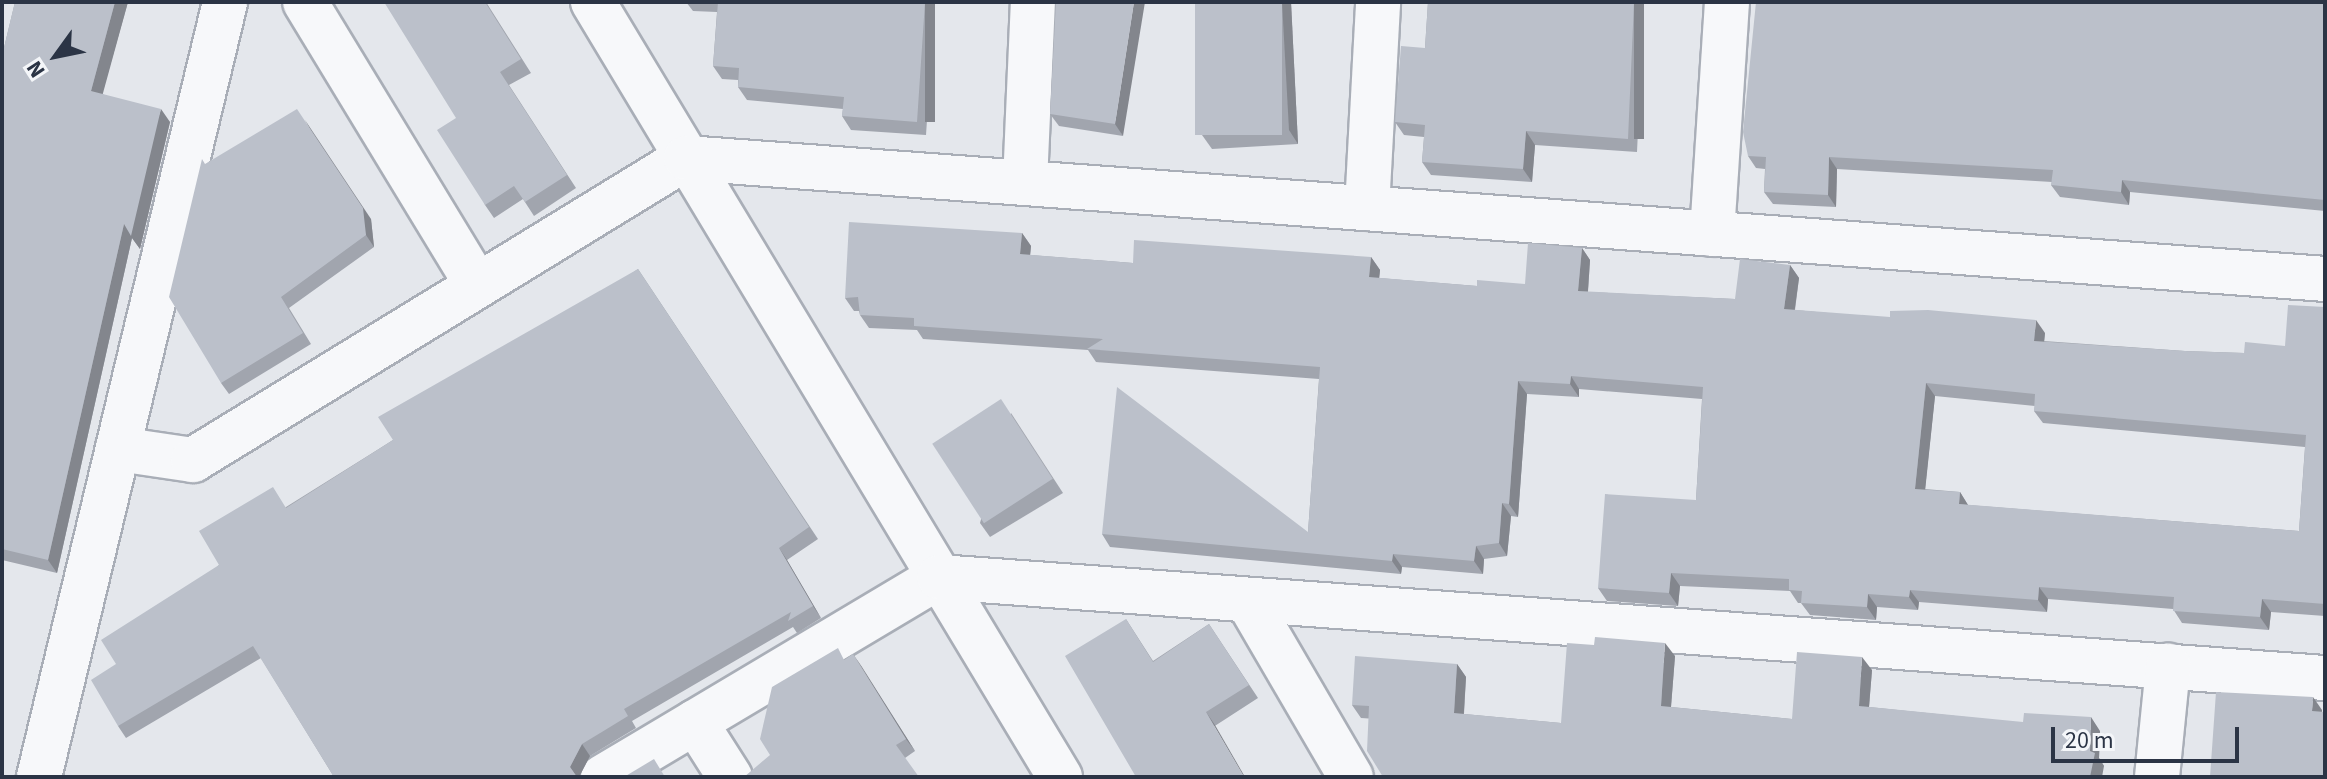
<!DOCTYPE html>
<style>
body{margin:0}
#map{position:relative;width:2327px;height:779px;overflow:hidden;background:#e4e7ec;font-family:"Source Sans 3",sans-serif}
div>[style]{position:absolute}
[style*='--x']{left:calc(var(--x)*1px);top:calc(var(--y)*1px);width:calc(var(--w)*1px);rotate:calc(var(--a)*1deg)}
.roads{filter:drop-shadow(2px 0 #a9aeb7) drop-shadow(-2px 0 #a9aeb7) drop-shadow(0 2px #a9aeb7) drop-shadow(0 -2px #a9aeb7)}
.street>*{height:44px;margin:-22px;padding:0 22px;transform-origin:22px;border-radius:22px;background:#f7f8fa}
.wall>*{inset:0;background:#a1a5ae}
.shaded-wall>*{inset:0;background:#83868d;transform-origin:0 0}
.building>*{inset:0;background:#bbc0ca;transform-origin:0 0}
span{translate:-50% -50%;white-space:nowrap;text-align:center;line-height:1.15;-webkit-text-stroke:8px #f4f6f9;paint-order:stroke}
.frame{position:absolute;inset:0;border:4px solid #2b3445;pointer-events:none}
.north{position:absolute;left:16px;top:16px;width:80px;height:80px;-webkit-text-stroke:6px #f4f6f9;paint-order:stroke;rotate:237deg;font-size:22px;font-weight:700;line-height:32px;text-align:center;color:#2b3445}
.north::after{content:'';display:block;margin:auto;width:28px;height:36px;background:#2b3445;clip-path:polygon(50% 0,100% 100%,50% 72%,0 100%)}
.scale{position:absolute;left:2051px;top:727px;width:188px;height:36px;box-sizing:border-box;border:4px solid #2b3445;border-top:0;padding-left:10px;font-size:24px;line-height:28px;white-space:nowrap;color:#2b3445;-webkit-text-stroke:6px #f4f6f9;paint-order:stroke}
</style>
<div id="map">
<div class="roads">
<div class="street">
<i style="--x:305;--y:2;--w:328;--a:58.7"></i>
<i style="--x:593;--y:2;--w:905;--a:58.93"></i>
<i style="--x:1025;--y:183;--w:181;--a:-87.5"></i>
<i style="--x:1367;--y:208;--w:206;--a:-86.9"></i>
<i style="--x:1712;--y:234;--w:232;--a:-86.3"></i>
<i style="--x:118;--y:449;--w:76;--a:8.3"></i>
<i style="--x:193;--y:460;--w:578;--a:-31.49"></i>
<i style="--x:686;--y:158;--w:1643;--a:4.22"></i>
<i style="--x:1248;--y:601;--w:204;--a:59.7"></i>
<i style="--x:695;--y:722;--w:65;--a:57.5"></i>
<i style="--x:39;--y:777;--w:797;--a:-76.5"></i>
<i style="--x:603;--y:777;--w:391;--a:-30.8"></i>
<i style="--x:939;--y:577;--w:1390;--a:4.17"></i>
<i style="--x:2157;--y:777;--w:112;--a:-84.3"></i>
</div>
</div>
<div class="wall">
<i style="clip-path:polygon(15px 2px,128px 2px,102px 94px,170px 122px,140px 249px,132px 238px,57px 573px,2px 560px,2px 56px)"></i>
<i style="clip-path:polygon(486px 2px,531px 73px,509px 85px,576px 188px,534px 216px,523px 199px,494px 218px,485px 205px,456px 118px)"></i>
<i style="clip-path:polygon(686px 2px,935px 2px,926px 135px,851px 130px,842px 116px,843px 109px,747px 100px,738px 87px,738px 80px,722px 79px,713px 66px,717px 12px,693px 11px)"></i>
<i style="clip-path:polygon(1056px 2px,1123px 136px,1059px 126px,1050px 114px)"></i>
<i style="clip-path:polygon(1195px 2px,1291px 2px,1298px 144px,1212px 149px,1202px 135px)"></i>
<i style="clip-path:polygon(1428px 2px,1644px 2px,1637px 152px,1535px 145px,1532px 182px,1431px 175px,1422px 162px,1424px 137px,1404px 135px,1395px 122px,1425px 48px)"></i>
<i style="clip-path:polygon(2325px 2px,2325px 211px,2130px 192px,2129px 205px,2060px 197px,2051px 185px,2052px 182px,1837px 169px,1836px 207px,1773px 204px,1764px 192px,1765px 169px,1756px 168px,1748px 156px)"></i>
<i style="clip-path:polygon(205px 164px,371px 219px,374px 247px,289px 308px,311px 344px,229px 394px,221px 383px)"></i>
<i style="clip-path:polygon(evenodd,1022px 233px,1031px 246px,1030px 255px,1133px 263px,1371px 257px,1380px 270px,1379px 278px,1477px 286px,1525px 284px,1582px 248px,1590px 260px,1588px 292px,1735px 299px,1790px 265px,1799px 278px,1795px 310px,2045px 333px,2044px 341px,2185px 351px,2244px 353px,2285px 346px,2325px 307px,2325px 616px,2271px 612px,2269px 630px,2182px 623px,2173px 609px,2048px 599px,2047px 612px,1919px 602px,1918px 610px,1877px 607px,1876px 620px,1810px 615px,1801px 603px,1798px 603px,1790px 591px,1680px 586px,1678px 606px,1607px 601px,1598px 588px,1696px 500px,1702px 399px,1579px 389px,1579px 397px,1527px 394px,1518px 517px,1511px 516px,1507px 556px,1484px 559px,1483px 574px,1402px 567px,1401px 574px,1110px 547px,1102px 534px,1308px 532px,1319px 379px,1096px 362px,1088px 350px,923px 339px,917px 330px,869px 328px,860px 315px,859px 311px,854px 311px,845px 298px,1022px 233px,1935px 396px,2035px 406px,2034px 411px,2043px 423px,2305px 447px,2299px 531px,1968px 505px,1960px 492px,1925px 489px,1935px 396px)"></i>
<i style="clip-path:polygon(638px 269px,818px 539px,787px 560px,821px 618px,797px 633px,793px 627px,632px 721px,636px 728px,590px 756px,579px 777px,334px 777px,261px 658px,126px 738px,118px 726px,116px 664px,219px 565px,286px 507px,393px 440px)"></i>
<i style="clip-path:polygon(1011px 413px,1063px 493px,990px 537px,980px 523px)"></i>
<i style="clip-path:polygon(1126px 619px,1153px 661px,1209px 624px,1258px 698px,1136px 777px)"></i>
<i style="clip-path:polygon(853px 654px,915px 751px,905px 758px,770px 755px,845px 659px)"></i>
<i style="clip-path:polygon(1675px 656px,1671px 707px,1792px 719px,1872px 670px,1869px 707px,2100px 731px,2099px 758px,2104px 766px,1361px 718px,1352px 705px,1457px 664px,1466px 677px,1464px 714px,1561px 723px)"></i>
</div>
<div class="shaded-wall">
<i style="clip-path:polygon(115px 2px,128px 2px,100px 104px,91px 91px)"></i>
<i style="left:925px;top:2px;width:10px;height:120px"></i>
<i style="clip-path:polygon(1134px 2px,1145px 2px,1123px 136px,1115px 124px)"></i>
<i style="clip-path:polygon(1282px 2px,1291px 2px,1298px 144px,1289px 130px)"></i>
<i style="left:1634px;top:2px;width:10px;height:137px"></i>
<i style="clip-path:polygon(161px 109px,170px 122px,140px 249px,132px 238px,57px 573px,48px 560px,124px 224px)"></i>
<i style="clip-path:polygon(305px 120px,371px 219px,374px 247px,366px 235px)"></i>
<i style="clip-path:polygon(1526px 131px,1535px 145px,1532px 182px,1523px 169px)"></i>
<i style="clip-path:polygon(1829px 157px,1837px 169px,1836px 207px,1828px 195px)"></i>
<i style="clip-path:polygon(2122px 180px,2130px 192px,2129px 205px,2121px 192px)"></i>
<i style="clip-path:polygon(1022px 233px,1031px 246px,1029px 267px,1020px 254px)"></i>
<i style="clip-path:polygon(1582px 248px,1590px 260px,1587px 304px,1578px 291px)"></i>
<i style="clip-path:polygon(1371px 257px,1380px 270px,1378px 290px,1369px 277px)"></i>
<i style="clip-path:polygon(1790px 265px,1799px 278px,1793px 322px,1784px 309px)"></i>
<i style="clip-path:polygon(2036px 320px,2045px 333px,2043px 354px,2034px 341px)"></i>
<i style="clip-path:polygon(1571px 376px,1579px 389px,1579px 397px,1570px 384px)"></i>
<i style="clip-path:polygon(1518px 381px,1527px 394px,1518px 517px,1509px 504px)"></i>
<i style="clip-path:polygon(1926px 383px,1935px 396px,1924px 501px,1915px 489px)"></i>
<i style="clip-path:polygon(1960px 492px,1968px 505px,1959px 504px)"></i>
<i style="clip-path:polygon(1502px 503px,1511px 516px,1507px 556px,1499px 543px)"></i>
<i style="clip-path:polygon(1476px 546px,1484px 559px,1483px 574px,1474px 561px)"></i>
<i style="clip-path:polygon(779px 548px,787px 560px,821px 618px,813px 606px)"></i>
<i style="clip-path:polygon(1393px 554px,1402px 567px,1401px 574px,1392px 561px)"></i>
<i style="clip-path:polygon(1671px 573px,1680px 586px,1678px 606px,1669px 593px)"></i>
<i style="clip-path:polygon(2039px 587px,2048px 599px,2047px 612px,2038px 600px)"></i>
<i style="clip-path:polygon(1910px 590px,1919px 602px,1918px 610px,1909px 597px)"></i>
<i style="clip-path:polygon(1868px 594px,1877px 607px,1876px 620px,1867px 607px)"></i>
<i style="clip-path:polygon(2262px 599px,2271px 612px,2269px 630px,2260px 617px)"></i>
<i style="clip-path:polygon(1665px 643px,1675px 656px,1670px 719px,1661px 706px)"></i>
<i style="clip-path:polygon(853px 654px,862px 667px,915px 751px,906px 739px)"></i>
<i style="clip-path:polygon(1862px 657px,1872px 670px,1868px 719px,1859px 706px)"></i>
<i style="clip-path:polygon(1457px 664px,1466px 677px,1463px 726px,1454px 713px)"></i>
<i style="clip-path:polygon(2313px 697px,2322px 710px,2322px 724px,2312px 711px)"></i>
<i style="clip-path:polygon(1206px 712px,1215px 725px,1245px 777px,1244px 777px)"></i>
<i style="clip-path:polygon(2091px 717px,2100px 731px,2099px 758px,2104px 766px,2102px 777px,2090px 777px,2090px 751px)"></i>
<i style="clip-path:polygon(582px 744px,590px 756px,579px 777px,577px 777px,570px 767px)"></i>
</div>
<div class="building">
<i style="clip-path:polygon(15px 2px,115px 2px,91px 91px,161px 109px,131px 236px,124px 224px,48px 560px,2px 549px,2px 56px)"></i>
<i style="clip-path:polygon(384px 2px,485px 2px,521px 59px,500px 72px,567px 175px,525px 202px,514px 186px,485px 205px,437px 130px,456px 118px)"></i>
<i style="clip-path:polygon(718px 2px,925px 2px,917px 122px,842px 116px,844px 97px,738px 87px,739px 68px,713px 66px)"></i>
<i style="clip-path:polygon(1056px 2px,1134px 2px,1115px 124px,1050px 114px)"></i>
<i style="left:1195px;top:2px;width:87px;height:133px"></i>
<i style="clip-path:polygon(1428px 2px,1634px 2px,1628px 139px,1526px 131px,1523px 169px,1422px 162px,1425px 125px,1395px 122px,1401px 46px,1425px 48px)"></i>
<i style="clip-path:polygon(1756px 2px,2325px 2px,2325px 200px,2122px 180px,2121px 192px,2051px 185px,2053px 170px,1829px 157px,1828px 195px,1764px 192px,1766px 157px,1748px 156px,1743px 132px)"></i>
<i style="clip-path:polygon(297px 109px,363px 208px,366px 235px,281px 297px,303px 333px,221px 383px,169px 297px,202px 159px,205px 164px)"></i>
<i style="clip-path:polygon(evenodd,849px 222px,1022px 233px,1020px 254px,1133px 263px,1134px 240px,1371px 257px,1369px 277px,1477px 286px,1477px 280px,1525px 284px,1528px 243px,1582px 248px,1578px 291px,1735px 299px,1740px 259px,1790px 265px,1784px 309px,1890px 317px,1890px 311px,1928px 310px,2036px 320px,2034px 341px,2185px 351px,2244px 353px,2245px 342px,2285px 346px,2288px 305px,2325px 307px,2325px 604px,2262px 599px,2260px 617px,2173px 611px,2174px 597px,2039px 587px,2038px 600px,1910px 590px,1909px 597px,1868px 594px,1867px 607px,1801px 603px,1802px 591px,1789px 590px,1789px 579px,1671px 573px,1669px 593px,1598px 588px,1605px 494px,1696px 500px,1703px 387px,1571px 376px,1570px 384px,1518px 381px,1509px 504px,1502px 503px,1499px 543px,1476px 546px,1474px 561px,1393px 554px,1392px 561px,1102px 534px,1117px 387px,1308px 532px,1320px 367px,1087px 349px,1103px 339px,914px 326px,914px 318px,860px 315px,858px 297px,845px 298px,849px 222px,1926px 383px,2035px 394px,2034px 411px,2306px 435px,2299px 531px,1959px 504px,1960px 492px,1915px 489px,1926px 383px)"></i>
<i style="clip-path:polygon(638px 269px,809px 527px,779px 548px,813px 606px,788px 621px,791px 612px,624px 709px,628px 716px,582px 744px,570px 767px,577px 777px,334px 777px,253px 646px,118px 726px,91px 680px,116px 664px,101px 640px,219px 565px,199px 531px,273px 487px,286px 508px,393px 440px,378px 417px)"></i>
<i style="left:1001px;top:399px;width:95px;height:82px;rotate:57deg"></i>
<i style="clip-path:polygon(1126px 619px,1153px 662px,1209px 624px,1249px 685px,1206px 712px,1244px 777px,1136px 777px,1065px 656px)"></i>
<i style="clip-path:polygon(1595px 637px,1665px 643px,1661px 706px,1792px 719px,1797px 652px,1862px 657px,1859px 706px,2023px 722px,2024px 713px,2091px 717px,2090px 751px,2095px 753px,2090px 777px,1383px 777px,1367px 751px,1369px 706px,1352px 705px,1355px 656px,1457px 664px,1454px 713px,1561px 723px,1567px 643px,1594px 645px)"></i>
<i style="clip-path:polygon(838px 648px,844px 660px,853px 654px,906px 739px,896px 745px,919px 777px,744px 777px,770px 755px,760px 739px,772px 687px)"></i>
<i style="clip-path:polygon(2216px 692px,2313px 697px,2312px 711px,2325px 712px,2325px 777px,2210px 777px)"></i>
<i style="clip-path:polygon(654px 759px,665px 777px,624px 777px)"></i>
</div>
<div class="frame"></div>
<div class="north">N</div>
<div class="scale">20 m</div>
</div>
